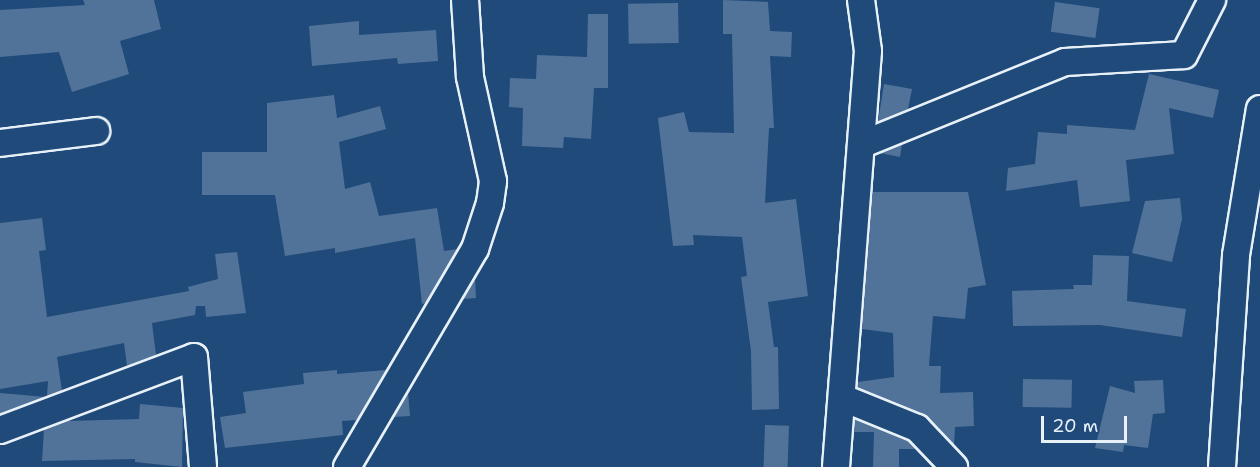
<!DOCTYPE html>
<style>
body{margin:0}
#map{position:relative;width:1260px;height:467px;overflow:hidden;background:#1f4a7a;font-family:"Shantell Sans",sans-serif}
div>[style]{position:absolute}
[style*='--x']{left:calc(var(--x)*1px);top:calc(var(--y)*1px);width:calc(var(--w)*1px);rotate:calc(var(--a)*1deg)}
.building>*{inset:0;background:#517399;transform-origin:0 0}
.roads{filter:drop-shadow(2px 0 #e8f1f8) drop-shadow(-2px 0 #e8f1f8) drop-shadow(0 2px #e8f1f8) drop-shadow(0 -2px #e8f1f8)}
.street>*{height:26px;margin:-13px;padding:0 13px;transform-origin:13px;border-radius:13px;background:#1f4a7a}
span{translate:-50% -50%;white-space:nowrap;text-align:center;line-height:1.15;-webkit-text-stroke:4.5px #1f4a7a;paint-order:stroke}
.scale{position:absolute;left:1041px;top:416px;width:86px;height:27px;box-sizing:border-box;border:3px solid #e8f1f8;border-top:0;padding-left:8px;font-size:18px;line-height:21px;white-space:nowrap;color:#e8f1f8;-webkit-text-stroke:4px #1f4a7a;paint-order:stroke}
</style>
<div id="map">
<div class="building">
<i style="clip-path:polygon(83px 0,154px 0,161px 29px,120px 41px,129px 74px,72px 92px,59px 52px,0 57px,0 10px,85px 5px)"></i>
<i style="clip-path:polygon(723px 0,768px 2px,770px 31px,792px 32px,791px 57px,770px 56px,774px 128px,769px 128px,765px 203px,796px 199px,808px 296px,768px 302px,774px 347px,778px 347px,779px 409px,752px 410px,751px 351px,741px 277px,747px 276px,742px 237px,693px 235px,694px 245px,673px 246px,658px 118px,684px 112px,689px 132px,734px 133px,732px 34px,723px 34px)"></i>
<i style="left:1055px;top:2px;width:45px;height:30px;rotate:8deg"></i>
<i style="left:678px;top:3px;width:40px;height:50px;rotate:89deg"></i>
<i style="clip-path:polygon(588px 14px,608px 14px,608px 88px,594px 88px,591px 139px,564px 137px,563px 148px,522px 146px,523px 108px,509px 107px,510px 78px,536px 79px,537px 55px,587px 57px)"></i>
<i style="clip-path:polygon(359px 21px,359px 35px,436px 30px,438px 61px,398px 64px,397px 58px,312px 66px,309px 26px)"></i>
<i style="clip-path:polygon(1149px 74px,1219px 90px,1213px 118px,1169px 108px,1174px 154px,1126px 160px,1130px 201px,1080px 207px,1077px 180px,1006px 191px,1008px 168px,1035px 164px,1038px 132px,1067px 134px,1067px 125px,1135px 130px)"></i>
<i style="clip-path:polygon(884px 84px,912px 89px,908px 109px,878px 122px)"></i>
<i style="clip-path:polygon(334px 95px,337px 118px,380px 106px,386px 129px,339px 142px,345px 189px,370px 182px,379px 216px,437px 208px,444px 251px,457px 249px,426px 303px,422px 304px,415px 238px,335px 253px,335px 248px,285px 256px,275px 195px,202px 195px,202px 152px,267px 152px,267px 103px)"></i>
<i style="clip-path:polygon(902px 144px,900px 157px,880px 153px)"></i>
<i style="clip-path:polygon(872px 192px,968px 192px,986px 285px,968px 288px,965px 319px,933px 316px,929px 366px,941px 366px,940px 393px,973px 392px,974px 426px,955px 427px,954px 445px,923px 414px,857px 388px,858px 382px,894px 377px,893px 333px,862px 329px)"></i>
<i style="clip-path:polygon(1180px 198px,1182px 219px,1172px 262px,1132px 253px,1145px 201px)"></i>
<i style="clip-path:polygon(42px 218px,46px 250px,39px 251px,47px 317px,189px 291px,188px 287px,218px 279px,215px 254px,237px 252px,246px 313px,206px 317px,205px 306px,196px 306px,195px 315px,152px 323px,156px 355px,127px 366px,124px 343px,57px 357px,62px 391px,47px 396px,48px 381px,0 389px,0 223px)"></i>
<i style="clip-path:polygon(1093px 255px,1129px 256px,1127px 301px,1186px 309px,1182px 337px,1100px 325px,1013px 326px,1012px 291px,1074px 289px,1073px 285px,1092px 285px)"></i>
<i style="clip-path:polygon(475px 279px,476px 298px,463px 299px)"></i>
<i style="clip-path:polygon(337px 370px,337px 374px,386px 370px,357px 420px,342px 421px,343px 435px,225px 448px,220px 417px,246px 413px,243px 392px,304px 384px,303px 373px)"></i>
<i style="left:1023px;top:379px;width:49px;height:28px;rotate:1deg"></i>
<i style="clip-path:polygon(1163px 380px,1165px 413px,1153px 414px,1148px 448px,1124px 445px,1123px 452px,1095px 448px,1110px 386px,1135px 393px,1134px 381px)"></i>
<i style="clip-path:polygon(408px 392px,410px 416px,394px 417px)"></i>
<i style="clip-path:polygon(0 393px,46px 397px,0 414px)"></i>
<i style="clip-path:polygon(140px 404px,183px 408px,182px 467px,135px 462px,135px 459px,42px 461px,44px 429px,67px 421px,139px 419px)"></i>
<i style="clip-path:polygon(855px 419px,908px 441px,916px 449px,899px 449px,899px 467px,873px 467px,874px 432px,854px 432px)"></i>
<i style="left:765px;top:425px;width:24px;height:42px;rotate:2deg"></i>
</div>
<div class="roads">
<div class="street">
<i style="--x:0;--y:143;--w:97;--a:-7.1"></i>
<i style="--x:863;--y:144;--w:218;--a:-22.1"></i>
<i style="--x:1065;--y:62;--w:119;--a:-3.4"></i>
<i style="--x:1184;--y:55;--w:62;--a:-63"></i>
<i style="--x:843;--y:398;--w:80;--a:22.1"></i>
<i style="--x:917;--y:428;--w:54;--a:46.5"></i>
<i style="--x:0;--y:430;--w:207;--a:-20.6"></i>
<i style="--x:194;--y:357;--w:110;--a:85.3"></i>
<i style="--x:347;--y:467;--w:253;--a:-59.6"></i>
<i style="--x:475;--y:249;--w:48;--a:-71.9"></i>
<i style="--x:490;--y:203;--w:22;--a:-82"></i>
<i style="--x:493;--y:181;--w:107;--a:-102.5"></i>
<i style="--x:470;--y:77;--w:77;--a:-93.7"></i>
<i style="--x:836;--y:467;--w:417;--a:-85.6"></i>
<i style="--x:868;--y:51;--w:51;--a:-97.8"></i>
<i style="--x:1222;--y:467;--w:212;--a:-86.2"></i>
<i style="--x:1236;--y:255;--w:148;--a:-80.7"></i>
</div>
</div>
<div class="scale">20 m</div>
</div>
